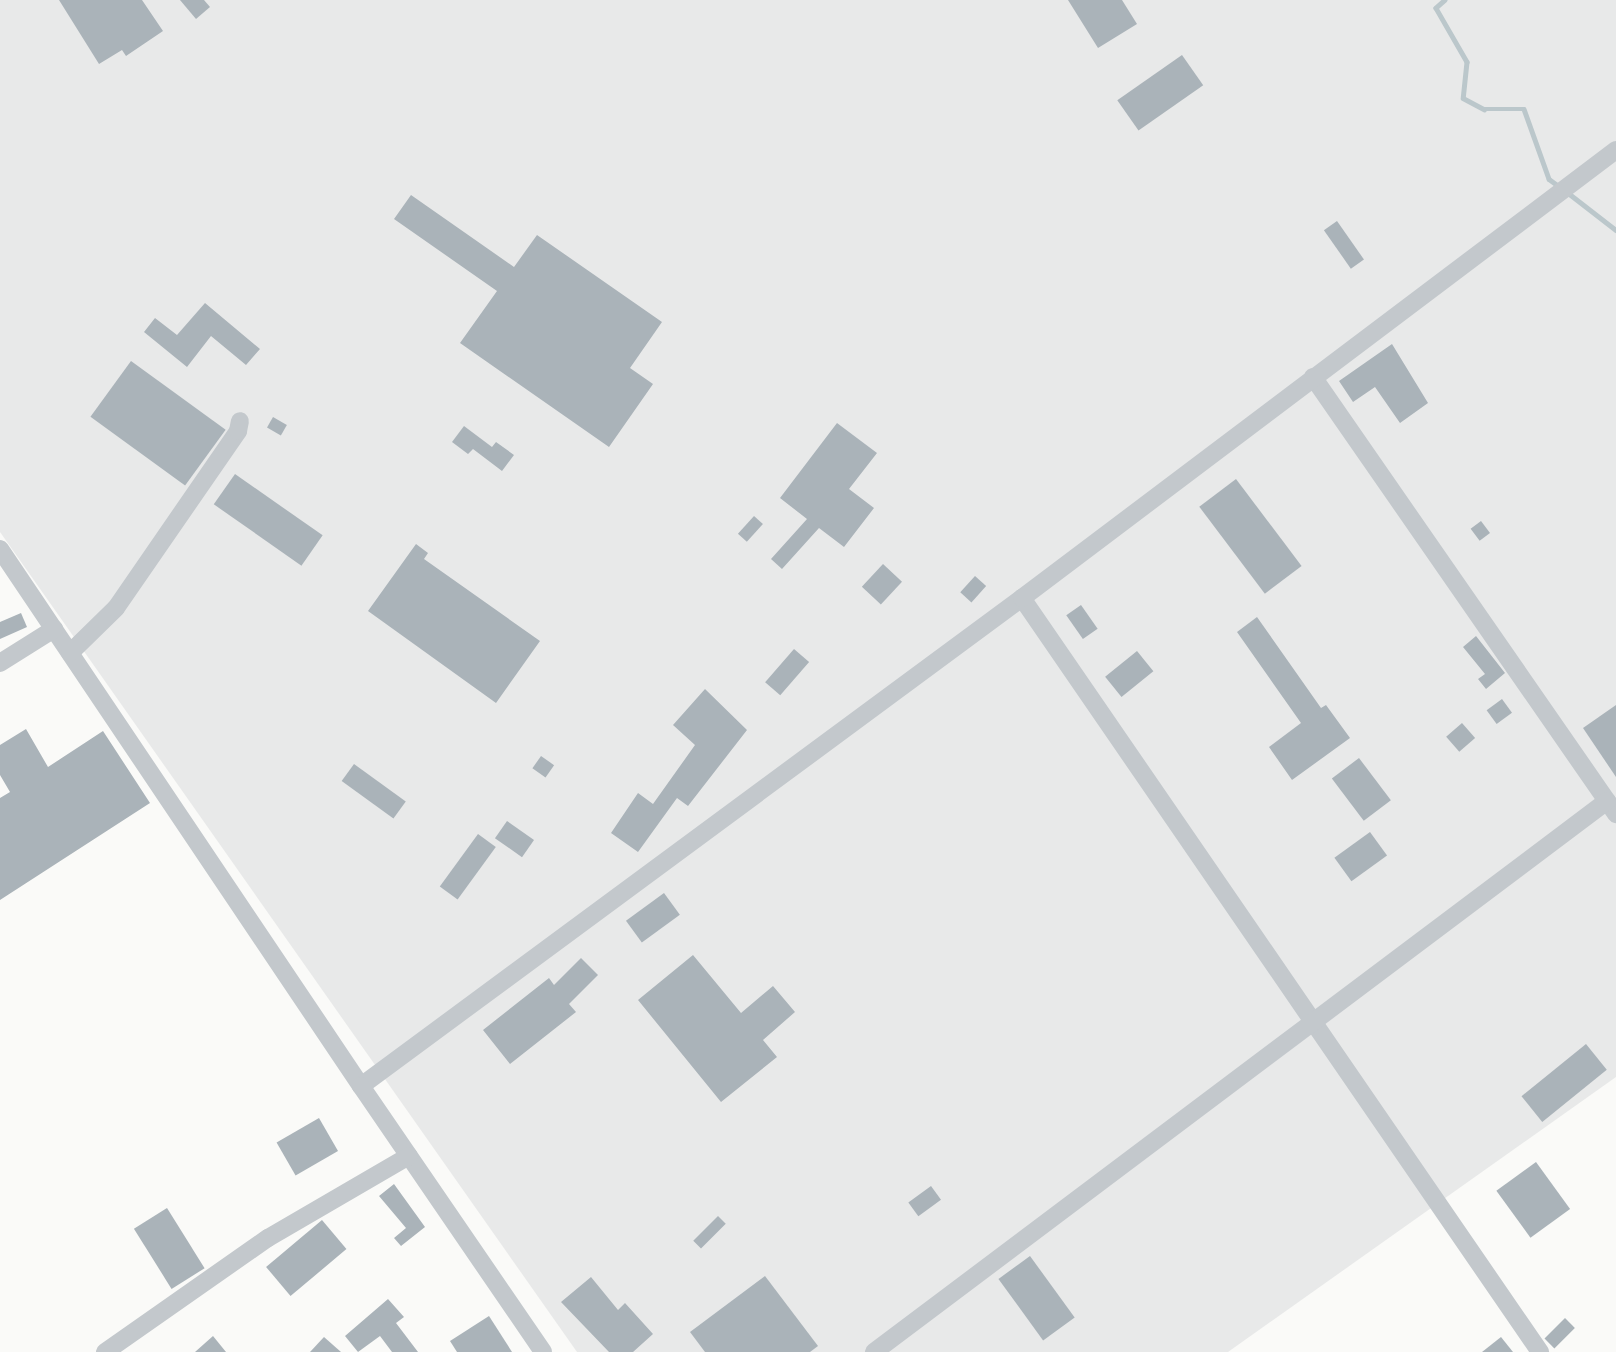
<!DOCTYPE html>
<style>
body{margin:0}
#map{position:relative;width:1616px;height:1352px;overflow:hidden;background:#fafaf8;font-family:Jost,sans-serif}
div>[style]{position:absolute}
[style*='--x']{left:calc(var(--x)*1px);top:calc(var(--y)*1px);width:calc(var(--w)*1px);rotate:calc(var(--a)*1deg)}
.built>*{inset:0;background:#e8e9e9}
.stream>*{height:4.5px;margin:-2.25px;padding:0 2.25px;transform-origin:2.25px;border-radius:2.25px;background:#bbc7cb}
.building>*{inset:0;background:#aab3b9;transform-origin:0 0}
.minor>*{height:18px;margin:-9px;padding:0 9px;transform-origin:9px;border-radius:9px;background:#c3c8cc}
span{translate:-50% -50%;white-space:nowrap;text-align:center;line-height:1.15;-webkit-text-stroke:7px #fff;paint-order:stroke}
</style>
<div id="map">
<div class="built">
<i style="clip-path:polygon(0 0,1616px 0,1616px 1077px,1228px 1352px,577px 1352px,0 532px)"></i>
</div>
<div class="stream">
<i style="--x:1445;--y:0;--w:12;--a:138"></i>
<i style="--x:1436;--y:8;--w:62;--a:60.1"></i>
<i style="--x:1467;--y:62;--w:36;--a:96"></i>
<i style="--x:1463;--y:98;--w:24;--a:28"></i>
<i style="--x:1484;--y:109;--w:40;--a:0"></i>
<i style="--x:1524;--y:109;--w:74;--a:70.3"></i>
<i style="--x:1549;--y:179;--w:14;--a:36"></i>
<i style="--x:1567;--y:192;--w:62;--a:37.8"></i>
</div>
<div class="building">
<i style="clip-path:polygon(59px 0,142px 0,163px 31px,126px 56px,122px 50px,99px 64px)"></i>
<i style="clip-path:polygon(180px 0,204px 0,210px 7px,196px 19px)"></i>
<i style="clip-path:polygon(1068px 0,1122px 0,1137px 24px,1098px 48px)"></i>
<i style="left:1182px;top:55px;width:37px;height:79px;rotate:55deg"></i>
<i style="clip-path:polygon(411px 195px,514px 267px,537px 235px,662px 322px,630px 368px,653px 384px,609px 447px,460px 343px,497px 291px,394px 219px)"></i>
<i style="left:1337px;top:221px;width:47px;height:16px;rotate:55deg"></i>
<i style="clip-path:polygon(205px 303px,260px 349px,246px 365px,211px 336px,187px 367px,144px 332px,155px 318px,177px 335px)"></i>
<i style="clip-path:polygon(1392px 344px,1428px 403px,1400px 423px,1375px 387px,1353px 402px,1339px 381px)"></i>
<i style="left:131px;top:361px;width:117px;height:69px;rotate:36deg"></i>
<i style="left:273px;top:417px;width:16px;height:12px;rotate:30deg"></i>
<i style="clip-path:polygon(837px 423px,877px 453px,849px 489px,874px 508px,844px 547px,819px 528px,782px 569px,771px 559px,807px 519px,780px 498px)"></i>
<i style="clip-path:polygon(464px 426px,492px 447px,496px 442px,514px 455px,502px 471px,473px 449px,468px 454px,452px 442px)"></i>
<i style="left:235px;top:474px;width:107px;height:37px;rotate:35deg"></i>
<i style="left:1236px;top:479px;width:109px;height:46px;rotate:53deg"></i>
<i style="left:754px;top:516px;width:12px;height:24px;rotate:42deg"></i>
<i style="left:1481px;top:521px;width:15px;height:13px;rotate:53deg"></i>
<i style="clip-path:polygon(416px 544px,428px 553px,424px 559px,540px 641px,496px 703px,368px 611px)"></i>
<i style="left:883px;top:564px;width:26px;height:31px;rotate:43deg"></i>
<i style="left:975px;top:576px;width:15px;height:22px;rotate:42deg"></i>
<i style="left:1081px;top:605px;width:29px;height:18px;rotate:55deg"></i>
<i style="clip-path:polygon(21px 613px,27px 627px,0 639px,0 622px)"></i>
<i style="clip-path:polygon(1257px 617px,1321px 708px,1326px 705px,1350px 738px,1292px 780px,1269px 747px,1301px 723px,1237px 632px)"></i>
<i style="clip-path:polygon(1476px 636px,1505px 673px,1486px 689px,1478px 679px,1485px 674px,1463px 647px)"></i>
<i style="left:794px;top:649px;width:20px;height:44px;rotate:41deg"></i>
<i style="left:1137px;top:651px;width:26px;height:41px;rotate:51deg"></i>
<i style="clip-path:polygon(705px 689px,747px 730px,688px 806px,677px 798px,638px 852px,611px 833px,638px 793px,653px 804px,695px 745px,673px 725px)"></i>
<i style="left:1502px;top:699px;width:17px;height:19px;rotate:54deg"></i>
<i style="clip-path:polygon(1616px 705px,1616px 777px,1583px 728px)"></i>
<i style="left:1462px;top:723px;width:20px;height:21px;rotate:49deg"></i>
<i style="clip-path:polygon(26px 729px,48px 767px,103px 731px,150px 803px,0 900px,0 798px,10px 792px,0 775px,0 745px)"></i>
<i style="left:541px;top:756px;width:16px;height:15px;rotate:35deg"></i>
<i style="left:1359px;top:758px;width:53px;height:34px;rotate:53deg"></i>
<i style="left:354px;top:764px;width:64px;height:21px;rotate:36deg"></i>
<i style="left:507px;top:821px;width:33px;height:21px;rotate:35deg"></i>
<i style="left:1370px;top:832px;width:29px;height:44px;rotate:54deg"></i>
<i style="left:478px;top:834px;width:22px;height:65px;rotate:36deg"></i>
<i style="left:664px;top:893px;width:27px;height:47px;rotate:54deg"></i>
<i style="clip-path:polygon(693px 955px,741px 1013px,773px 986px,795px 1012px,763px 1040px,777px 1057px,721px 1102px,638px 1000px)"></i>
<i style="clip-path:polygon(581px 958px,598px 975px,569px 1004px,576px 1012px,510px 1064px,483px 1030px,549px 978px,554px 985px)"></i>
<i style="left:1586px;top:1044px;width:33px;height:83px;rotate:51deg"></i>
<i style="left:319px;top:1118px;width:38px;height:49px;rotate:60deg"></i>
<i style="left:1536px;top:1162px;width:58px;height:49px;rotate:54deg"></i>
<i style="clip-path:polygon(394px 1184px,425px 1227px,401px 1246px,394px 1238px,406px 1228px,379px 1196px)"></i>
<i style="left:931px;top:1186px;width:17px;height:28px;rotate:54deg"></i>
<i style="left:167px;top:1208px;width:71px;height:39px;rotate:58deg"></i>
<i style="left:718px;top:1216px;width:11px;height:35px;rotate:45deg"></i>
<i style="left:322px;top:1220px;width:38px;height:73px;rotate:50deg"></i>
<i style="left:1030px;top:1256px;width:76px;height:39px;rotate:54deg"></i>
<i style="clip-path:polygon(765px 1276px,818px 1346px,810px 1352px,705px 1352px,690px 1332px)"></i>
<i style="clip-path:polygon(591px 1277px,618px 1310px,625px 1303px,653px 1334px,633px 1352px,609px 1352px,561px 1302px)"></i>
<i style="clip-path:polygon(388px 1299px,404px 1317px,396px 1323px,418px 1352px,392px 1352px,380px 1336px,358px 1352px,345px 1336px)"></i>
<i style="clip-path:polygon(489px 1316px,512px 1352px,457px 1352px,450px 1341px)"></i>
<i style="left:1565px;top:1318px;width:14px;height:29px;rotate:45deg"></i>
<i style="clip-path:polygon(213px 1336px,226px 1352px,195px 1352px)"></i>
<i style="clip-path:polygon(324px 1337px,341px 1352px,310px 1352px)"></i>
<i style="clip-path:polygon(1501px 1337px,1513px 1352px,1482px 1352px)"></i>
</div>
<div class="minor">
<i style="--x:1313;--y:377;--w:532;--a:55.26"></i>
<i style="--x:0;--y:549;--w:647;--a:56.09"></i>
<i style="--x:361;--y:1086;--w:822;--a:-36.44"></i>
<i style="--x:1022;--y:598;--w:915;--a:55.51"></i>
<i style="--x:1022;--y:598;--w:744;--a:-37.02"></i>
<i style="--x:70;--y:653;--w:64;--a:-44.4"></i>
<i style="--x:116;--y:608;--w:215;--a:-55.4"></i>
<i style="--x:238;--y:431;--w:10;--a:-79"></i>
<i style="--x:0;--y:663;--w:64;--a:-32.2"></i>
<i style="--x:361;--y:1086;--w:322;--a:55.6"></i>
<i style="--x:105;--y:1352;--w:199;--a:-35"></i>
<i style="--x:268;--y:1238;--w:163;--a:-30.2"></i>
<i style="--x:874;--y:1352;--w:917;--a:-36.93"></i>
</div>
</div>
